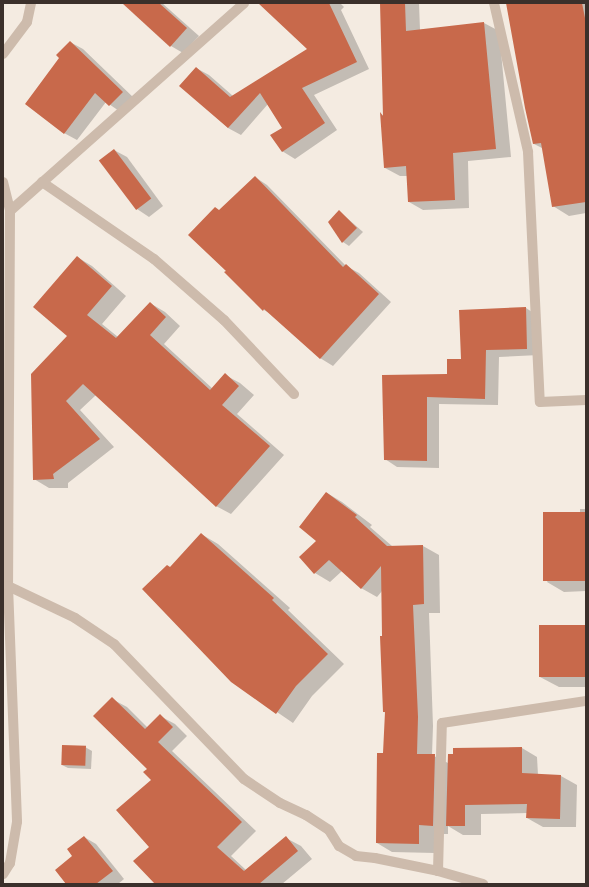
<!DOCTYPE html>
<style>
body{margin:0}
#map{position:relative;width:589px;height:887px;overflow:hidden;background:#f4ebe1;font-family:"Alegreya Sans",sans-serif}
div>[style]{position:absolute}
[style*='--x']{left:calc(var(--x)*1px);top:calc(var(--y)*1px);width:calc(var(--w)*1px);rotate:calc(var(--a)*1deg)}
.shadow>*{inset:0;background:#0003}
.building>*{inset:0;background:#c8694b;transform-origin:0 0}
.minor>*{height:10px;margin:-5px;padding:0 5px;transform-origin:5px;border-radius:5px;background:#cdbbac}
span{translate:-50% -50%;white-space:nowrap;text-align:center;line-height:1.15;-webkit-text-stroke:4px #fbf5ee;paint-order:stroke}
.frame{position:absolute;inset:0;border:4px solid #3b302b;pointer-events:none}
</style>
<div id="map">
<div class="shadow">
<i style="clip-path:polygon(124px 3px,162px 3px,199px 36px,183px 53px,171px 46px)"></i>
<i style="clip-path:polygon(272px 3px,340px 3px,344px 7px,341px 10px,369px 69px,314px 95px,337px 130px,295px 159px,282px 151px,283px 128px,268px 104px,241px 135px,228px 128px,181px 85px,196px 68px,209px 75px,233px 96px,309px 49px)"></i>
<i style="clip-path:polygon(381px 3px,419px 3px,420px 30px,484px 23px,499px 31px,511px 157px,468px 161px,469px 208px,423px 210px,409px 202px,408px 176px,400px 176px,385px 168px,381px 114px,384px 116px)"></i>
<i style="clip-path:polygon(507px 3px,586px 3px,586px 213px,569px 216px,553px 206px,544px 149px,534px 144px,526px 108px)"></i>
<i style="clip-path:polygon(70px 42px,83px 49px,135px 99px,122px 113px,106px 102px,77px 140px,64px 133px)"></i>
<i style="clip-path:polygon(114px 150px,127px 157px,163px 206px,149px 217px,137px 209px)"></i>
<i style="clip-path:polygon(255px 177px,267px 185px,346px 266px,359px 273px,391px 302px,333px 366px,320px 358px,271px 314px,264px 310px,225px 272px,227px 271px,220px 211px)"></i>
<i style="clip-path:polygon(339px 211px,363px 232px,349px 246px,343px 242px,329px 222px)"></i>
<i style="clip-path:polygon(77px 257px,92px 266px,126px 296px,102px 324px,118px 337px,150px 303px,165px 312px,180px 326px,164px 344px,213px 389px,225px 375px,240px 383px,254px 395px,237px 414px,284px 455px,231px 514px,216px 506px,96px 395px,80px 410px,114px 447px,68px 483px,68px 488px,49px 488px,34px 479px,69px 336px)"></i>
<i style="clip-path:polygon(526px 308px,538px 316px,539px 355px,499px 357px,498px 405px,439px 404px,439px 468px,397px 467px,385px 459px,383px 376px,448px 375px,462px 360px)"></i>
<i style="clip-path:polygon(327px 493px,342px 502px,372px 525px,370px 527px,392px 546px,423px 546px,439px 555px,440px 613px,429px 613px,433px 726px,432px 755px,448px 763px,522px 748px,537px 757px,538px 775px,561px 776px,577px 785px,576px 827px,543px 827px,527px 818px,528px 813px,481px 814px,481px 835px,463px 835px,448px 826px,448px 834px,435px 834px,435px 853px,392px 852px,377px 843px,384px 754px,386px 713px,384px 712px,382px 591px,377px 597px,361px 588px,342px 571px,330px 582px,315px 573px,318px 541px)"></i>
<i style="clip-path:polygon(580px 509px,586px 509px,586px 591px,564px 592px,547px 582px,580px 513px)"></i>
<i style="clip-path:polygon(201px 534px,218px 544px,290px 608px,288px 610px,344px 664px,312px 696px,293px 723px,232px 681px,171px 568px)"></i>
<i style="clip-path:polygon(586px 626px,586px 687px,559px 687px,540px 677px)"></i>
<i style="clip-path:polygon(112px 699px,127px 707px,148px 728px,160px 716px,175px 724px,187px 736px,172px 751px,256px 831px,231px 856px,246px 870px,286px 838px,301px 846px,312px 859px,282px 884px,156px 884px,151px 847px,152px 780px,148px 769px)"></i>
<i style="clip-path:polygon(85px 747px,92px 751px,91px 769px,68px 768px,62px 765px)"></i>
<i style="clip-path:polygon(84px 837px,96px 844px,124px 879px,118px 884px,67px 884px,74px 856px)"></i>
</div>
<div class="building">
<i style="clip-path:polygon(122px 3px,159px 3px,187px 28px,170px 47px)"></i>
<i style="clip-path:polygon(258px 3px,329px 3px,357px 62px,302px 88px,325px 123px,282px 152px,270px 135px,282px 128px,260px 93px,228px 128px,179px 86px,196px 67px,230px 97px,307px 49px)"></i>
<i style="clip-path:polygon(380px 3px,405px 3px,406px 31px,484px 22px,496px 149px,453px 153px,455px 200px,408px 202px,406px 166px,384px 168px,380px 112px,383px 116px)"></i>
<i style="clip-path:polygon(506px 3px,582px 3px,586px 23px,586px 202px,552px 207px,541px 143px,533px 144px,525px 108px)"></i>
<i style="clip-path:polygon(70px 41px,123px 92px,109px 106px,95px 93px,64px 134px,25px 104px,59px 58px,56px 55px)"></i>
<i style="left:114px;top:149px;width:62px;height:19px;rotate:53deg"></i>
<i style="clip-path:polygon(255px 176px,343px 267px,346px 264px,379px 294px,320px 359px,264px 309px,263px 311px,224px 272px,226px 271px,188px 235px,215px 207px,219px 210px)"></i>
<i style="clip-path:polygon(339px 210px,357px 228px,342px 243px,328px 222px)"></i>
<i style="clip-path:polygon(77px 256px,112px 286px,87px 315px,116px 338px,150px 302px,166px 317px,150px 335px,210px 390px,225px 373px,239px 386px,222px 405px,270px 446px,216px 507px,83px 384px,66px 401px,100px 439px,53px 474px,54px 479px,33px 480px,31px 374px,67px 336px,33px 307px)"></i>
<i style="clip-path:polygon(526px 307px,527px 349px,486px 350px,485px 399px,427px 397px,427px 461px,384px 460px,382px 375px,447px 374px,447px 359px,461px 359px,459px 310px)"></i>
<i style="clip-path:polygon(326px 492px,357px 515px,355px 517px,387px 546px,423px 545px,424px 604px,413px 605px,418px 717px,417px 754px,435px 754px,433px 826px,419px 825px,419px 844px,376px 843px,377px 753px,383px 753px,385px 712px,383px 712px,380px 636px,382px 636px,381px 566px,361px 589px,329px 560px,314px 574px,299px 557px,316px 541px,299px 527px)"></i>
<i style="left:586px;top:512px;width:69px;height:43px;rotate:90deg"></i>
<i style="clip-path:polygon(201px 533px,274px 598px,272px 600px,328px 654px,296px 686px,276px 714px,231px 682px,142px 589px,167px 565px,170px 567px)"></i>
<i style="left:586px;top:625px;width:52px;height:47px;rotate:90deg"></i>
<i style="clip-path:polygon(112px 697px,145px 729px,160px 714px,173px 727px,158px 742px,242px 822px,217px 847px,244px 871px,286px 836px,298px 851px,259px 884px,155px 884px,133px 861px,149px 847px,116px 810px,151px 780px,143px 772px,147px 769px,93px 716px)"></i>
<i style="left:62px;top:745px;width:24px;height:20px;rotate:2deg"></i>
<i style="clip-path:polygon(522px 747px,522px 773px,561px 775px,560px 819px,526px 818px,527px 804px,465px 805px,465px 826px,446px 826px,448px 754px,453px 754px,453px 748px)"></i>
<i style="clip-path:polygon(84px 836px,113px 871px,96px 884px,66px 884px,55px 870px,72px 856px,67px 849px)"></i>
</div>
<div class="minor">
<i style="--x:494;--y:3;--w:153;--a:77.1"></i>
<i style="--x:528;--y:152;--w:250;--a:87.3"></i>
<i style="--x:540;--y:402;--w:46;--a:-2.5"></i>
<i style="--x:3;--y:54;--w:40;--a:-53"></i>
<i style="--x:27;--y:22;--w:19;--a:-78"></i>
<i style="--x:3;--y:182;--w:30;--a:76"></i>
<i style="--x:10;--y:211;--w:375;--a:90.3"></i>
<i style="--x:8;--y:586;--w:236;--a:87.8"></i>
<i style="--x:17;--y:822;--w:42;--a:99.7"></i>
<i style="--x:10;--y:863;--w:13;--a:122"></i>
<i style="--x:42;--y:182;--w:136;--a:34.5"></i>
<i style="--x:154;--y:259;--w:93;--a:41.1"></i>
<i style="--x:224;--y:320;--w:102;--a:46.6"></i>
<i style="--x:10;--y:211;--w:313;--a:-41.6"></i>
<i style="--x:8;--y:586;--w:74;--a:25.5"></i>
<i style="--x:75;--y:618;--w:47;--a:33.7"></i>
<i style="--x:114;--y:644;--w:187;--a:46.1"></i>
<i style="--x:244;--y:779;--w:43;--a:33.7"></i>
<i style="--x:280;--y:803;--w:29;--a:25"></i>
<i style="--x:306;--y:815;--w:27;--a:33"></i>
<i style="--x:329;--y:830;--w:19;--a:58"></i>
<i style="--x:339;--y:846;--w:20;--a:30"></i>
<i style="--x:356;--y:856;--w:19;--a:6"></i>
<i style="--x:375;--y:858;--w:64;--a:11.7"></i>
<i style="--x:438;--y:871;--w:47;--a:16.1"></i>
<i style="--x:438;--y:871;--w:148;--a:-88.5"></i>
<i style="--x:442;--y:723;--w:146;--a:-8.7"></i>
</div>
<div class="frame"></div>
</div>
